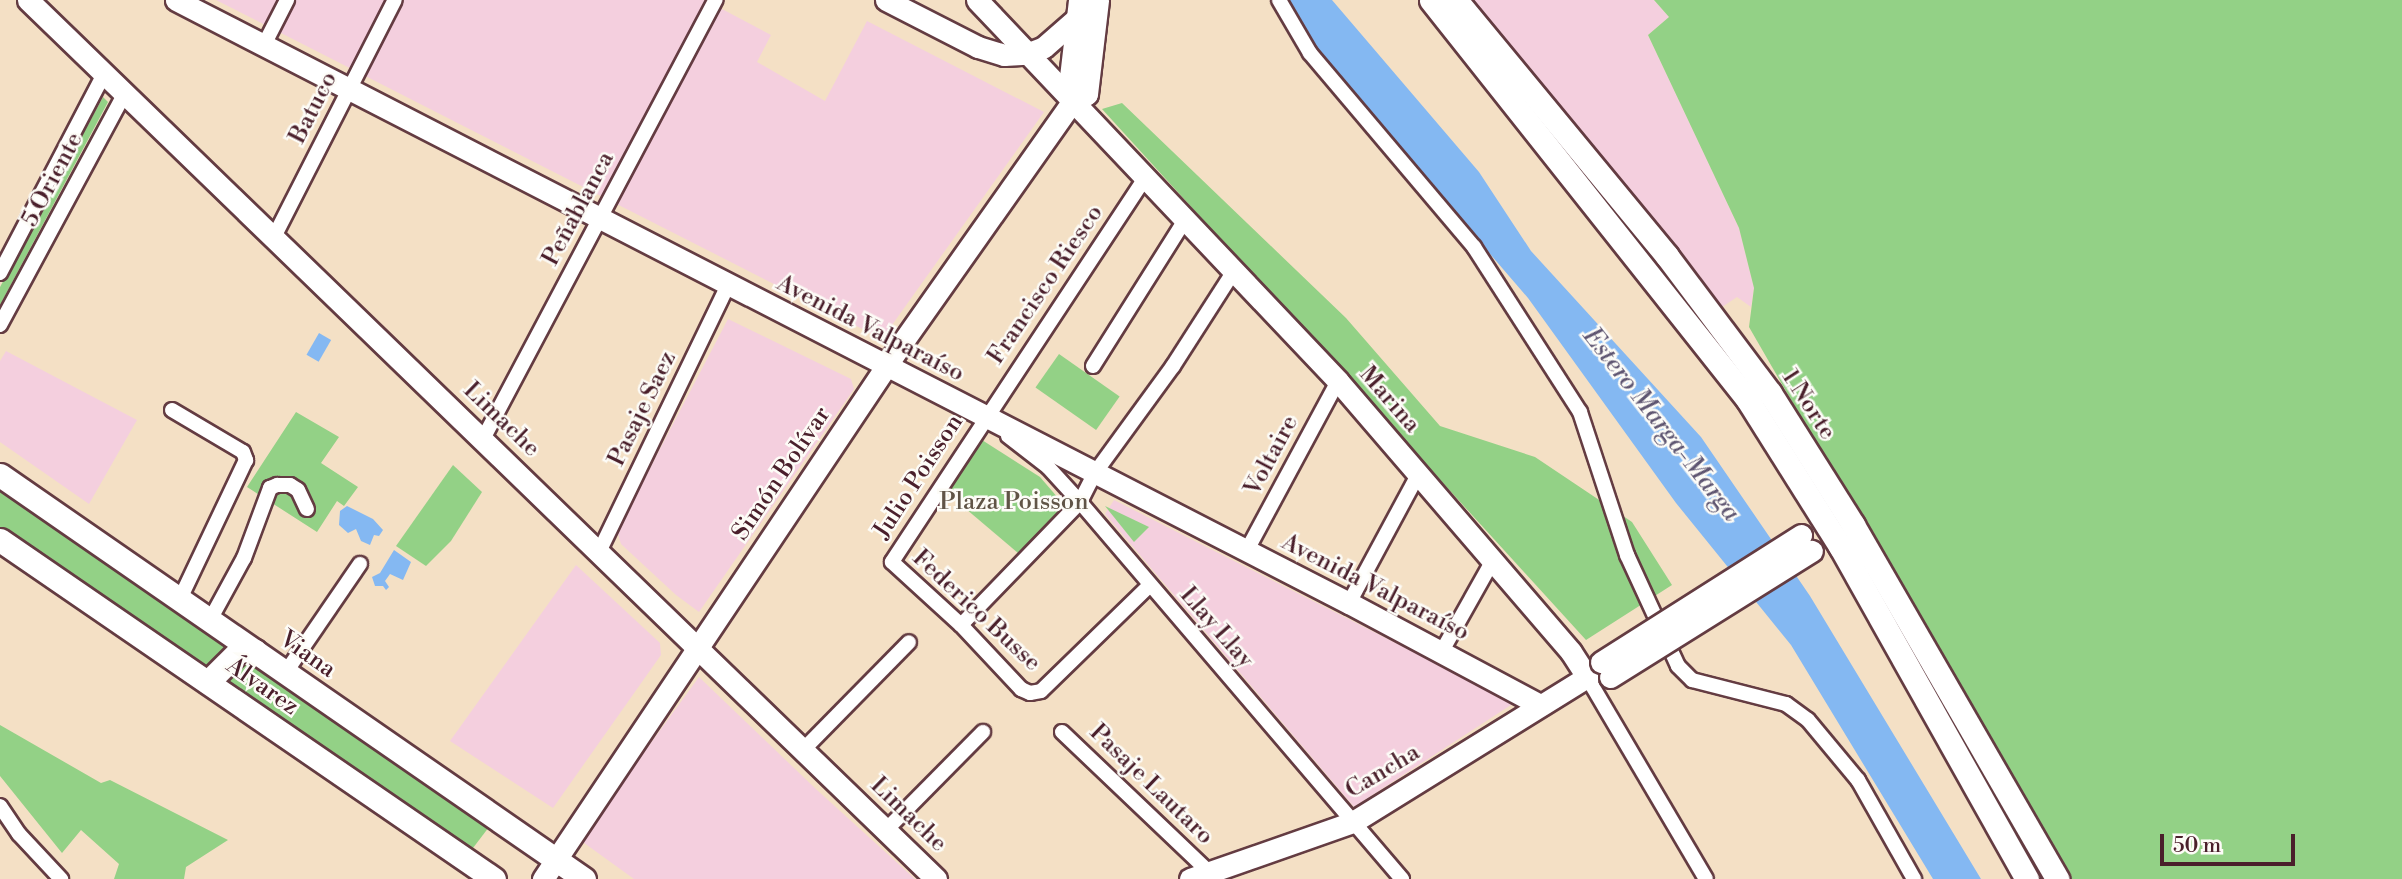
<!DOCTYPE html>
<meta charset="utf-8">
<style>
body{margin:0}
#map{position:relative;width:2402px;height:879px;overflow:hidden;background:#f4e0c5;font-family:"Libre Bodoni",serif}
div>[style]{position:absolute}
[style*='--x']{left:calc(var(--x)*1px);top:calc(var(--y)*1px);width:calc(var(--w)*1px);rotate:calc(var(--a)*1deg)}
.built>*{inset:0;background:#f4cfde}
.green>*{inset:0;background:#93d186;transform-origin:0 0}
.water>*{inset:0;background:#84b8f2;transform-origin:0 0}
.roads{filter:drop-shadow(2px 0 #643c42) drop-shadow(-2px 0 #643c42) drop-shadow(0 2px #643c42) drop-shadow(0 -2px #643c42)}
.street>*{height:14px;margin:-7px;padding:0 7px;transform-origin:7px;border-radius:7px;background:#fff}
.secondary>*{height:21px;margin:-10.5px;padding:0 10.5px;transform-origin:10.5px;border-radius:10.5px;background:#fff}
.primary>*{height:23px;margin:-11.5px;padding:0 11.5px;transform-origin:11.5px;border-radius:11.5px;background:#fff}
.bridges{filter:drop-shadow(2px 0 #643c42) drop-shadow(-2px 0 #643c42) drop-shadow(0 2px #643c42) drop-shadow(0 -2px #643c42)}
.secondary-bridge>*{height:21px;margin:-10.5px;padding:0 10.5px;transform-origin:10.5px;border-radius:10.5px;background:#fff}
span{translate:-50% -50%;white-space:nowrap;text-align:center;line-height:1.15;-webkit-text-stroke:5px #fdfcf7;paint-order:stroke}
.street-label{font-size:24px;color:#4a1f2b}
.park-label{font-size:24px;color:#605446}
.water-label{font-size:26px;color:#5e5571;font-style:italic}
.scale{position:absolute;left:2160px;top:834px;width:135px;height:32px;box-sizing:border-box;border:4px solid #4a1f2b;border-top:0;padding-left:9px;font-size:21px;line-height:24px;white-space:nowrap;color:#4a1f2b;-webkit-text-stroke:5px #fdfcf7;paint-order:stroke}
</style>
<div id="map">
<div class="built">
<i style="clip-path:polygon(216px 0,721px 0,722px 9px,771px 35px,757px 62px,825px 101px,867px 21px,1044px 112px,882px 339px)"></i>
<i style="clip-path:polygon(1474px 0,1654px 0,1669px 17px,1648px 35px,1739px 228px,1754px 288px,1751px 307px,1737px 297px,1722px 307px)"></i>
<i style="clip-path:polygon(728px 319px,851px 379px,854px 389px,699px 612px,676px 595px,621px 544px,617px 531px)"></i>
<i style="clip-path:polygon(6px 351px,137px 420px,89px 504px,0 442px,0 361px)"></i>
<i style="clip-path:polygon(1114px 500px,1514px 703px,1354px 807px,1105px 514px)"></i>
<i style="clip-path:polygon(576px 565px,660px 643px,661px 655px,553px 808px,450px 741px)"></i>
<i style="clip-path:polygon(699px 677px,817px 790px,915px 879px,634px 879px,580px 840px)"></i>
</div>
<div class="green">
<i style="clip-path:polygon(1654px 0,2402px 0,2402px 879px,2067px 879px,1749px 327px,1754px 288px,1739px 228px,1648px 35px,1669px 17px)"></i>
<i style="clip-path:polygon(103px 97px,108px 102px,0 305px,0 287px)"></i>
<i style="clip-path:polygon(1122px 103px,1346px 318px,1440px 426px,1535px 457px,1632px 522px,1672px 585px,1586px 640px,1102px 109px)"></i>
<i style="left:1059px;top:354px;width:74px;height:41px;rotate:35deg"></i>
<i style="clip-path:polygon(296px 412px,339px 437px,321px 463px,358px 487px,344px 506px,337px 501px,317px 532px,247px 487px)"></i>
<i style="clip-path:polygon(982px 440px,1040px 477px,1065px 506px,1018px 553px,946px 492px)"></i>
<i style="clip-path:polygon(453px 465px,482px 492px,451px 541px,426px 566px,396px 546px)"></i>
<i style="clip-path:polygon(0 487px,489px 827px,473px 848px,460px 849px,0 531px)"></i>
<i style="clip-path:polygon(1105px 506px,1149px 527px,1134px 542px)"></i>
<i style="clip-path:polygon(0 725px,101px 783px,110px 780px,228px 840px,186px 867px,184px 879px,114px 879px,119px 864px,81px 830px,62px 853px,0 776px)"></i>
</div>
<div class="water">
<i style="clip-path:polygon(1285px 0,1332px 0,1479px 172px,1531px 251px,1701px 437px,1810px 596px,1981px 879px,1933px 879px,1791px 645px,1676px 503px,1528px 298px,1304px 38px)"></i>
<i style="left:319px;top:333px;width:14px;height:25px;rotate:30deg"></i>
<i style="clip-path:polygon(347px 506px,373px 519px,383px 530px,379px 536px,374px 535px,370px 545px,361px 541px,356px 529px,348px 533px,339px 525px,340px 511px)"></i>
<i style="clip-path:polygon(394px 550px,411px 562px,403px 580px,390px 574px,385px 581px,389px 587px,386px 590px,383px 586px,375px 586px,372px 577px,380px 573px)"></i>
</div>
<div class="roads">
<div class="street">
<i style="--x:1279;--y:0;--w:61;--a:59.7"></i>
<i style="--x:1310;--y:53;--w:254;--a:49.8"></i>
<i style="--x:1474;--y:247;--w:196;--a:57.3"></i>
<i style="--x:1580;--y:412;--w:151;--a:71.8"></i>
<i style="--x:1627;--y:555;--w:122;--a:65.3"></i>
<i style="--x:1678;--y:666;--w:20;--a:45"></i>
<i style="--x:1692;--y:680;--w:97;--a:14.3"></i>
<i style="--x:1786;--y:704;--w:27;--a:36"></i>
<i style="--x:1808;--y:720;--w:78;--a:50.2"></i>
<i style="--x:1858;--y:780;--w:114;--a:60.5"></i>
<i style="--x:264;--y:45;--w:51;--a:-62.9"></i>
<i style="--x:1145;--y:178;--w:460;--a:123.4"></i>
<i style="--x:892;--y:562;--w:93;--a:42.4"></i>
<i style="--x:961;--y:625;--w:88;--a:46.8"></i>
<i style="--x:1021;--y:689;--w:10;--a:24"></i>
<i style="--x:1030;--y:693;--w:11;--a:-10"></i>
<i style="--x:1041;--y:691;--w:152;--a:-44.2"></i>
<i style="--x:274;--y:237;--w:266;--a:-63"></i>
<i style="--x:0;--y:273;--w:227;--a:-62.4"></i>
<i style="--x:0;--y:325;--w:264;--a:-61.7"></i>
<i style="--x:1093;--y:366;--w:173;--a:-57.8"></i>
<i style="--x:172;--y:410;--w:82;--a:30.6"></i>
<i style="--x:243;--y:452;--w:9;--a:69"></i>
<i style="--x:246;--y:460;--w:154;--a:115.4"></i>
<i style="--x:1008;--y:436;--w:51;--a:37.8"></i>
<i style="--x:1048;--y:467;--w:47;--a:47.6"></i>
<i style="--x:1080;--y:502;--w:496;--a:49.5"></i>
<i style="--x:483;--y:439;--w:497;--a:-62.1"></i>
<i style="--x:599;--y:552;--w:297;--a:-64.2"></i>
<i style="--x:1246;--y:552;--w:194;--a:-61.7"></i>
<i style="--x:1349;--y:603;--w:148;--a:-61.7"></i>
<i style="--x:210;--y:620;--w:71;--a:-61.3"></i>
<i style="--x:244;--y:558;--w:75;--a:-69.6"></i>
<i style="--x:270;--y:488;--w:8;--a:-23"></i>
<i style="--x:277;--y:485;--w:13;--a:0"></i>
<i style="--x:290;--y:485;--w:9;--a:32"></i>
<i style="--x:298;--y:490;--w:21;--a:65"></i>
<i style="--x:961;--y:625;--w:171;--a:-45.9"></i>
<i style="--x:1080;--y:502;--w:33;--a:-63"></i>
<i style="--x:1095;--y:473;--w:132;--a:-53.9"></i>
<i style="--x:1173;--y:366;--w:113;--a:-57.3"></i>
<i style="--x:1442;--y:651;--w:104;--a:-60.7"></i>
<i style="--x:286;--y:672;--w:131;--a:-55.6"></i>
<i style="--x:1587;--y:677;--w:234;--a:59.5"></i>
<i style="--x:1062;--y:732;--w:203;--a:43.6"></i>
<i style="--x:803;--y:750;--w:151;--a:-45.5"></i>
<i style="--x:0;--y:806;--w:34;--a:56"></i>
<i style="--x:19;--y:834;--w:62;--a:47"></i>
<i style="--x:886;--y:830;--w:138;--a:-45.3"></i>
</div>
<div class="secondary">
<i style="--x:28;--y:0;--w:1264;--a:44.07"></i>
<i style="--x:176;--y:0;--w:1319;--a:27.21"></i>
<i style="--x:1349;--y:603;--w:217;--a:28.1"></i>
<i style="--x:886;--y:0;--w:103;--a:27.1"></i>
<i style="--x:978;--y:47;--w:27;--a:17"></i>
<i style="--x:1004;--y:55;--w:22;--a:-3"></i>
<i style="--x:1026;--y:54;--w:19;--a:-21"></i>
<i style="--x:1044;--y:47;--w:43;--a:-41.2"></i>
<i style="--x:977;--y:0;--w:525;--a:46.54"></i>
<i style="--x:1338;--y:381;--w:357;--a:49.3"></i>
<i style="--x:1571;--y:652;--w:30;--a:57"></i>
<i style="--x:1071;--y:103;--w:26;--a:-92"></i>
<i style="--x:1070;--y:77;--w:78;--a:-83.3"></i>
<i style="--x:543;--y:879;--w:637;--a:-56.21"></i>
<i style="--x:897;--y:350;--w:302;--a:-54.8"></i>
<i style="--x:1071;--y:103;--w:18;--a:-29"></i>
<i style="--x:1087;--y:94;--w:95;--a:-83.3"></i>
<i style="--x:1190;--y:879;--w:173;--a:-19.3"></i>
<i style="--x:1353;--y:822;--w:275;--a:-31.8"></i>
<i style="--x:1587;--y:677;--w:11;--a:-45"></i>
</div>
<div class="primary">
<i style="--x:1431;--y:0;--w:510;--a:51.6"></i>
<i style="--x:1748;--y:400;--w:173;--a:57.8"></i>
<i style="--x:1840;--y:546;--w:382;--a:60.7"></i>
<i style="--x:1456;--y:0;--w:332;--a:50.5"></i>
<i style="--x:1667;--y:256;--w:171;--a:53.1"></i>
<i style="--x:1770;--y:393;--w:156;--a:57.8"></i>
<i style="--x:1853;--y:525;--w:409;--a:60"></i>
<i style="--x:0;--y:475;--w:710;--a:34.67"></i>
<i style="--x:0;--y:540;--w:599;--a:34.46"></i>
<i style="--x:208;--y:682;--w:45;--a:-45"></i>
<i style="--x:240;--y:650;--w:15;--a:4"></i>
</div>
</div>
<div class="bridges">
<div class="secondary-bridge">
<i style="--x:1601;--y:662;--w:237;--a:-32.4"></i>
<i style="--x:1610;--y:677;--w:238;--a:-32"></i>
</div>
</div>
<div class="street-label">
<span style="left:314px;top:108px;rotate:-63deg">Batuco</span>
<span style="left:53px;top:180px;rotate:-62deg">5 Oriente</span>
<span style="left:579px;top:209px;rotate:-62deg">Peñablanca</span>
<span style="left:1046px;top:285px;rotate:-56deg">Francisco Riesco</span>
<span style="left:870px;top:329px;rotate:27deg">Avenida Valparaíso</span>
<span style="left:1389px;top:400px;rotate:49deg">Marina</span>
<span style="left:1808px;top:405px;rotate:57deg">1 Norte</span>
<span style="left:643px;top:409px;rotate:-64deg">Pasaje Saez</span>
<span style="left:501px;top:420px;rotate:44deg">Limache</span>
<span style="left:1272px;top:456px;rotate:-62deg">Voltaire</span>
<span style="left:782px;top:474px;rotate:-56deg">Simón Bolívar</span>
<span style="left:919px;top:477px;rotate:-57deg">Julio Poisson</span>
<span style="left:1375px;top:588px;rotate:27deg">Avenida Valparaíso</span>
<span style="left:976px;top:611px;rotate:43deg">Federico Busse</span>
<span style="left:1216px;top:628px;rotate:49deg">Llay Llay</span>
<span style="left:307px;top:655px;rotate:35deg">Viana</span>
<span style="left:262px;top:687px;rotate:35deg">Álvarez</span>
<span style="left:1383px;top:772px;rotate:-31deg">Cancha</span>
<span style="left:1151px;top:785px;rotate:44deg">Pasaje Lautaro</span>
<span style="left:908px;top:815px;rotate:44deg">Limache</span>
</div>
<div class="park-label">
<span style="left:1014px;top:503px">Plaza Poisson</span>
</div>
<div class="water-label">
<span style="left:1661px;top:425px;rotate:52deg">Estero Marga-Marga</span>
</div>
<div class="scale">50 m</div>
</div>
